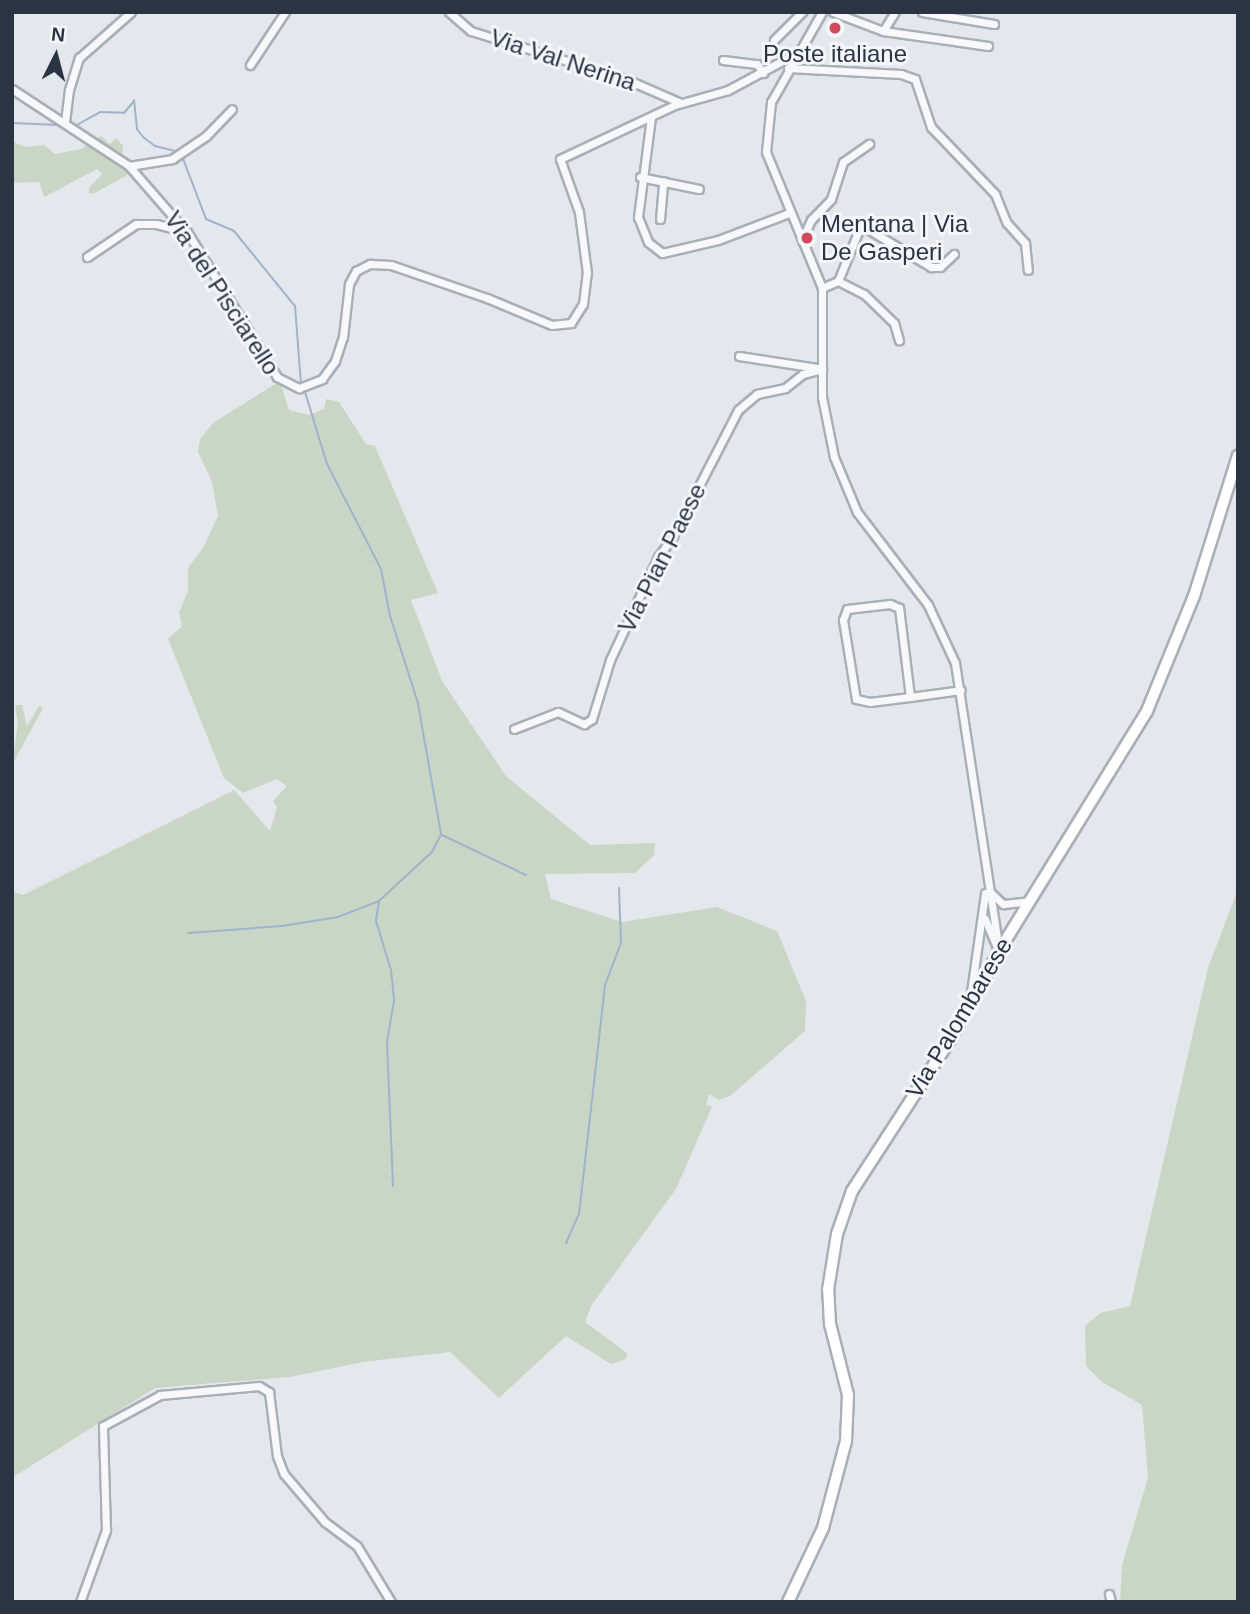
<!DOCTYPE html>
<style>
body{margin:0}
#map{position:relative;width:1250px;height:1614px;overflow:hidden;background:#e4e7ec;font-family:Arial,sans-serif}
div>[style]{position:absolute}
[style*='--x']{left:calc(var(--x)*1px);top:calc(var(--y)*1px);width:calc(var(--w)*1px);rotate:calc(var(--a)*1deg)}
.green>*{inset:0;background:#c9d6c5}
.stream>*{height:2px;margin:-1px;padding:0 1px;transform-origin:1px;border-radius:1px;background:#9fb4cc}
.roads{filter:drop-shadow(2px 0 #a9aeb7) drop-shadow(-2px 0 #a9aeb7) drop-shadow(0 2px #a9aeb7) drop-shadow(0 -2px #a9aeb7)}
.minor>*{height:7px;margin:-3.5px;padding:0 3.5px;transform-origin:3.5px;border-radius:3.5px;background:#f7f8fa}
.major>*{height:10px;margin:-5px;padding:0 5px;transform-origin:5px;border-radius:5px;background:#fff}
.dots>*{width:19px;height:19px;translate:-50% -50%;box-sizing:border-box;border:4px solid #f4f6f9;border-radius:50%}
span{translate:-50% -50%;white-space:nowrap;text-align:center;line-height:1.15;-webkit-text-stroke:6px #f4f6f9;paint-order:stroke}
.poi-label{font-size:24px;color:#2b3445}
.left{translate:0 -50%;text-align:left}
.street-label{font-size:24px;color:#2b3445}
.frame{position:absolute;inset:0;border:14px solid #2b3445;pointer-events:none}
.north{position:absolute;left:21px;top:21px;width:70px;height:70px;-webkit-text-stroke:5px #f4f6f9;paint-order:stroke;rotate:6deg;font-size:19px;font-weight:700;line-height:28px;text-align:center;color:#2b3445}
.north::after{content:'';display:block;margin:auto;width:24px;height:32px;background:#2b3445;clip-path:polygon(50% 0,100% 100%,50% 72%,0 100%)}
</style>
<div id="map">
<div class="green">
<i style="clip-path:polygon(101px 136px,110px 144px,116px 138px,123px 146px,122px 165px,129px 174px,95px 193px,89px 194px,89px 188px,102px 174px,97px 169px,44px 197px,39px 182px,12px 183px,12px 141px,25px 147px,44px 145px,55px 154px,81px 149px)"></i>
<i style="clip-path:polygon(280px 381px,289px 410px,309px 415px,324px 409px,326px 399px,339px 402px,366px 444px,375px 446px,438px 593px,411px 600px,442px 681px,506px 776px,590px 845px,655px 843px,654px 855px,635px 873px,545px 874px,551px 899px,622px 922px,717px 907px,777px 931px,806px 1001px,805px 1031px,730px 1096px,719px 1100px,709px 1094px,706px 1105px,712px 1107px,676px 1189px,591px 1306px,585px 1322px,627px 1353px,626px 1359px,611px 1364px,566px 1336px,499px 1398px,450px 1352px,363px 1362px,290px 1377px,155px 1388px,13px 1477px,12px 891px,23px 895px,234px 790px,270px 831px,277px 807px,273px 801px,287px 786px,276px 779px,243px 793px,224px 778px,168px 639px,182px 626px,179px 612px,188px 591px,188px 568px,204px 546px,218px 516px,212px 482px,198px 452px,200px 439px,213px 423px)"></i>
<i style="clip-path:polygon(15px 705px,22px 705px,27px 726px,39px 706px,43px 708px,12px 765px,18px 723px)"></i>
<i style="clip-path:polygon(1238px 889px,1238px 1602px,1120px 1602px,1122px 1565px,1148px 1478px,1142px 1405px,1102px 1382px,1086px 1366px,1085px 1326px,1100px 1313px,1130px 1306px,1208px 968px)"></i>
</div>
<div class="stream">
<i style="--x:134;--y:100;--w:29;--a:84"></i>
<i style="--x:137;--y:129;--w:10;--a:53"></i>
<i style="--x:143;--y:137;--w:15;--a:37"></i>
<i style="--x:155;--y:146;--w:25;--a:14"></i>
<i style="--x:12;--y:123;--w:47;--a:2.4"></i>
<i style="--x:75;--y:126;--w:29;--a:-29"></i>
<i style="--x:100;--y:112;--w:24;--a:2"></i>
<i style="--x:124;--y:113;--w:16;--a:-50"></i>
<i style="--x:182;--y:156;--w:67;--a:69.1"></i>
<i style="--x:206;--y:219;--w:30;--a:23"></i>
<i style="--x:234;--y:231;--w:97;--a:50.9"></i>
<i style="--x:295;--y:306;--w:78;--a:85.6"></i>
<i style="--x:442;--y:835;--w:93;--a:25.5"></i>
<i style="--x:379;--y:901;--w:20;--a:99"></i>
<i style="--x:376;--y:921;--w:51;--a:73"></i>
<i style="--x:391;--y:970;--w:31;--a:84"></i>
<i style="--x:394;--y:1001;--w:42;--a:99.7"></i>
<i style="--x:387;--y:1042;--w:144;--a:87.6"></i>
<i style="--x:188;--y:933;--w:94;--a:-4.3"></i>
<i style="--x:282;--y:926;--w:57;--a:-9.1"></i>
<i style="--x:338;--y:917;--w:44;--a:-21.3"></i>
<i style="--x:379;--y:901;--w:72;--a:-42.8"></i>
<i style="--x:432;--y:852;--w:20;--a:-63"></i>
<i style="--x:441;--y:834;--w:133;--a:-100"></i>
<i style="--x:418;--y:703;--w:91;--a:-107.8"></i>
<i style="--x:390;--y:616;--w:48;--a:-100.8"></i>
<i style="--x:381;--y:569;--w:118;--a:-117.2"></i>
<i style="--x:327;--y:464;--w:78;--a:-107"></i>
<i style="--x:566;--y:1243;--w:32;--a:-66"></i>
<i style="--x:579;--y:1214;--w:230;--a:-83.5"></i>
<i style="--x:605;--y:985;--w:45;--a:-69.1"></i>
<i style="--x:621;--y:943;--w:55;--a:-92.1"></i>
</div>
<div class="roads">
<div class="minor">
<i style="--x:449;--y:12;--w:29;--a:41"></i>
<i style="--x:471;--y:31;--w:164;--a:17.3"></i>
<i style="--x:628;--y:80;--w:58;--a:23.5"></i>
<i style="--x:822;--y:12;--w:103;--a:119.5"></i>
<i style="--x:771;--y:102;--w:50;--a:95.7"></i>
<i style="--x:766;--y:152;--w:147;--a:67.6"></i>
<i style="--x:822;--y:288;--w:109;--a:90"></i>
<i style="--x:822;--y:397;--w:61;--a:78.7"></i>
<i style="--x:834;--y:457;--w:60;--a:67.3"></i>
<i style="--x:857;--y:512;--w:117;--a:52.6"></i>
<i style="--x:928;--y:605;--w:64;--a:65"></i>
<i style="--x:955;--y:663;--w:290;--a:81.3"></i>
<i style="--x:833;--y:12;--w:53;--a:20.8"></i>
<i style="--x:883;--y:31;--w:106;--a:8.1"></i>
<i style="--x:922;--y:12;--w:73;--a:9.5"></i>
<i style="--x:883;--y:31;--w:22;--a:-58"></i>
<i style="--x:774;--y:40;--w:40;--a:-45"></i>
<i style="--x:723;--y:60;--w:34;--a:7"></i>
<i style="--x:757;--y:64;--w:11;--a:56"></i>
<i style="--x:250;--y:65;--w:64;--a:-56.6"></i>
<i style="--x:788;--y:68;--w:113;--a:3"></i>
<i style="--x:901;--y:74;--w:15;--a:20"></i>
<i style="--x:915;--y:79;--w:51;--a:71.6"></i>
<i style="--x:931;--y:127;--w:93;--a:46.3"></i>
<i style="--x:995;--y:194;--w:31;--a:68"></i>
<i style="--x:1007;--y:223;--w:27;--a:48"></i>
<i style="--x:1025;--y:243;--w:27;--a:84"></i>
<i style="--x:12;--y:89;--w:140;--a:33.3"></i>
<i style="--x:129;--y:166;--w:91;--a:49"></i>
<i style="--x:189;--y:235;--w:167;--a:58.2"></i>
<i style="--x:277;--y:377;--w:25;--a:27"></i>
<i style="--x:299;--y:388;--w:25;--a:-21"></i>
<i style="--x:322;--y:379;--w:22;--a:-54"></i>
<i style="--x:335;--y:361;--w:25;--a:-72"></i>
<i style="--x:343;--y:337;--w:53;--a:-83.5"></i>
<i style="--x:349;--y:284;--w:15;--a:-62"></i>
<i style="--x:356;--y:271;--w:16;--a:-27"></i>
<i style="--x:370;--y:264;--w:21;--a:3"></i>
<i style="--x:391;--y:265;--w:102;--a:19"></i>
<i style="--x:487;--y:298;--w:70;--a:22.6"></i>
<i style="--x:552;--y:325;--w:19;--a:-6"></i>
<i style="--x:571;--y:323;--w:22;--a:-58"></i>
<i style="--x:583;--y:304;--w:31;--a:-83"></i>
<i style="--x:587;--y:273;--w:62;--a:-97.5"></i>
<i style="--x:579;--y:212;--w:56;--a:-109.7"></i>
<i style="--x:560;--y:159;--w:127;--a:-25.2"></i>
<i style="--x:675;--y:105;--w:55;--a:-15.8"></i>
<i style="--x:728;--y:90;--w:76;--a:-28.2"></i>
<i style="--x:651;--y:117;--w:101;--a:97.4"></i>
<i style="--x:638;--y:217;--w:27;--a:68"></i>
<i style="--x:648;--y:242;--w:18;--a:38"></i>
<i style="--x:662;--y:253;--w:57;--a:-13.1"></i>
<i style="--x:718;--y:240;--w:76;--a:-20.8"></i>
<i style="--x:65;--y:122;--w:32;--a:-83"></i>
<i style="--x:69;--y:90;--w:34;--a:-73"></i>
<i style="--x:79;--y:58;--w:69;--a:-41.5"></i>
<i style="--x:129;--y:166;--w:44;--a:-9.2"></i>
<i style="--x:172;--y:159;--w:41;--a:-34.1"></i>
<i style="--x:206;--y:136;--w:37;--a:-46"></i>
<i style="--x:640;--y:177;--w:60;--a:11.5"></i>
<i style="--x:660;--y:219;--w:38;--a:-85"></i>
<i style="--x:802;--y:240;--w:22;--a:-66"></i>
<i style="--x:811;--y:220;--w:29;--a:-46"></i>
<i style="--x:831;--y:199;--w:39;--a:-72"></i>
<i style="--x:843;--y:162;--w:32;--a:-35"></i>
<i style="--x:87;--y:257;--w:59;--a:-34"></i>
<i style="--x:136;--y:224;--w:20;--a:0"></i>
<i style="--x:156;--y:224;--w:32;--a:14"></i>
<i style="--x:838;--y:281;--w:61;--a:-67.7"></i>
<i style="--x:861;--y:225;--w:82;--a:31"></i>
<i style="--x:931;--y:267;--w:9;--a:0"></i>
<i style="--x:940;--y:267;--w:19;--a:-43"></i>
<i style="--x:822;--y:288;--w:17;--a:-24"></i>
<i style="--x:838;--y:281;--w:29;--a:27"></i>
<i style="--x:864;--y:294;--w:42;--a:44"></i>
<i style="--x:894;--y:323;--w:18;--a:74"></i>
<i style="--x:739;--y:356;--w:79;--a:8.7"></i>
<i style="--x:910;--y:697;--w:90;--a:-97"></i>
<i style="--x:899;--y:608;--w:10;--a:-156"></i>
<i style="--x:890;--y:604;--w:43;--a:173.4"></i>
<i style="--x:847;--y:609;--w:12;--a:110"></i>
<i style="--x:843;--y:620;--w:80;--a:80.7"></i>
<i style="--x:856;--y:699;--w:14;--a:12"></i>
<i style="--x:870;--y:702;--w:40;--a:-7.1"></i>
<i style="--x:910;--y:697;--w:51;--a:-7.8"></i>
<i style="--x:514;--y:729;--w:47;--a:-21.1"></i>
<i style="--x:558;--y:712;--w:29;--a:25"></i>
<i style="--x:584;--y:724;--w:9;--a:-32"></i>
<i style="--x:592;--y:719;--w:62;--a:-73"></i>
<i style="--x:610;--y:660;--w:114;--a:-65"></i>
<i style="--x:658;--y:557;--w:24;--a:-54"></i>
<i style="--x:672;--y:538;--w:144;--a:-62.7"></i>
<i style="--x:738;--y:410;--w:25;--a:-40"></i>
<i style="--x:757;--y:394;--w:29;--a:-12"></i>
<i style="--x:785;--y:388;--w:23;--a:-38"></i>
<i style="--x:803;--y:374;--w:20;--a:-15"></i>
<i style="--x:990;--y:892;--w:18;--a:43"></i>
<i style="--x:1003;--y:904;--w:27;--a:-6"></i>
<i style="--x:985;--y:919;--w:30;--a:67"></i>
<i style="--x:970;--y:999;--w:107;--a:-81.9"></i>
<i style="--x:1109;--y:1594;--w:8;--a:76"></i>
<i style="--x:80;--y:1602;--w:77;--a:-70.1"></i>
<i style="--x:106;--y:1530;--w:104;--a:-91.7"></i>
<i style="--x:103;--y:1426;--w:65;--a:-28.5"></i>
<i style="--x:160;--y:1395;--w:99;--a:-5.2"></i>
<i style="--x:259;--y:1386;--w:12;--a:31"></i>
<i style="--x:269;--y:1392;--w:64;--a:82.9"></i>
<i style="--x:277;--y:1456;--w:19;--a:69"></i>
<i style="--x:284;--y:1474;--w:63;--a:49.5"></i>
<i style="--x:325;--y:1522;--w:40;--a:37"></i>
<i style="--x:357;--y:1546;--w:66;--a:58.7"></i>
</div>
<div class="major">
<i style="--x:788;--y:1602;--w:82;--a:-64.7"></i>
<i style="--x:823;--y:1528;--w:90;--a:-75.2"></i>
<i style="--x:846;--y:1441;--w:46;--a:-87.5"></i>
<i style="--x:848;--y:1395;--w:73;--a:-104.2"></i>
<i style="--x:830;--y:1324;--w:34;--a:-93"></i>
<i style="--x:828;--y:1290;--w:57;--a:-80.9"></i>
<i style="--x:837;--y:1234;--w:46;--a:-70.8"></i>
<i style="--x:852;--y:1191;--w:180;--a:-57"></i>
<i style="--x:950;--y:1040;--w:107;--a:-61"></i>
<i style="--x:1002;--y:946;--w:276;--a:-58.3"></i>
<i style="--x:1147;--y:711;--w:124;--a:-67.8"></i>
<i style="--x:1194;--y:596;--w:147;--a:-72.6"></i>
</div>
</div>
<div class="dots">
<i style="left:835px;top:28px;background:#d1495b"></i>
<i style="left:807px;top:238px;background:#d1495b"></i>
</div>
<div class="poi-label">
<span style="left:835px;top:54px">Poste italiane</span>
<span class="left" style="left:821px;top:238px">Mentana | Via<br>De Gasperi</span>
</div>
<div class="street-label">
<span style="left:563px;top:60px;rotate:18deg">Via Val Nerina</span>
<span style="left:222px;top:293px;rotate:57deg">Via del Pisciarello</span>
<span style="left:662px;top:558px;rotate:-63deg">Via Pian Paese</span>
<span style="left:959px;top:1018px;rotate:-59deg">Via Palombarese</span>
</div>
<div class="frame"></div>
<div class="north">N</div>
</div>
